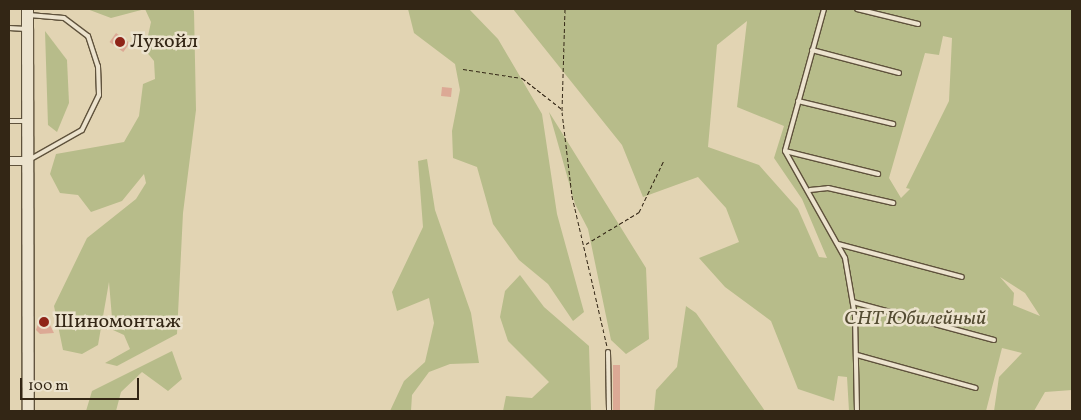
<!DOCTYPE html>
<meta charset="utf-8">
<style>
body{margin:0}
#map{position:relative;width:1081px;height:420px;overflow:hidden;background:#e2d4b3;font-family:Vollkorn,serif}
div>[style]{position:absolute}
[style*='--x']{left:calc(var(--x)*1px);top:calc(var(--y)*1px);width:calc(var(--w)*1px);rotate:calc(var(--a)*1deg)}
.green>*{inset:0;background:#b7bc8a}
.building>*{inset:0;background:#dca995;transform-origin:0 0}
.path>*{height:1px;margin-top:-0.5px;transform-origin:0;background:repeating-linear-gradient(90deg,#332615 0 4px,transparent 0 6.5px)}
.roads{filter:drop-shadow(1px 0 #5f523c) drop-shadow(-1px 0 #5f523c) drop-shadow(0 1px #5f523c) drop-shadow(0 -1px #5f523c)}
.service>*{height:4px;margin:-2px;padding:0 2px;transform-origin:2px;border-radius:2px;background:#ece3ce}
.minor>*{height:8px;margin:-4px;padding:0 4px;transform-origin:4px;border-radius:4px;background:#ece3ce}
.secondary>*{height:11px;margin:-5.5px;padding:0 5.5px;transform-origin:5.5px;border-radius:5.5px;background:#ece3ce}
.dots>*{width:14px;height:14px;translate:-50% -50%;box-sizing:border-box;border:2px solid #ece3ce;border-radius:50%}
span{translate:-50% -50%;white-space:nowrap;text-align:center;line-height:1.15;-webkit-text-stroke:5px #ece3ce;paint-order:stroke}
.poi-label{font-size:20px;color:#332615}
.left{translate:0 -50%;text-align:left}
.park-label{font-size:20px;color:#544c32;font-style:italic}
.frame{position:absolute;inset:0;border:10px solid #332615;pointer-events:none}
.scale{position:absolute;left:20px;top:378px;width:119px;height:22px;box-sizing:border-box;border:2px solid #332615;border-top:0;padding-left:6px;font-size:15px;line-height:18px;white-space:nowrap;color:#332615;-webkit-text-stroke:4px #ece3ce;paint-order:stroke}
</style>
<div id="map">
<div class="green">
<i style="clip-path:polygon(87px 9px,192px 9px,194px 11px,196px 110px,183px 213px,177px 334px,117px 366px,105px 363px,130px 349px,124px 335px,113px 330px,109px 282px,98px 345px,82px 354px,63px 350px,54px 306px,87px 238px,136px 199px,146px 183px,144px 174px,122px 201px,91px 212px,78px 195px,60px 193px,50px 174px,56px 154px,124px 142px,139px 116px,143px 84px,155px 79px,154px 61px,145px 50px,151px 22px,145px 9px,111px 18px)"></i>
<i style="clip-path:polygon(408px 9px,469px 9px,498px 39px,542px 114px,557px 214px,584px 312px,573px 321px,548px 284px,519px 260px,493px 224px,477px 167px,453px 158px,452px 131px,460px 90px,455px 64px,414px 33px)"></i>
<i style="clip-path:polygon(evenodd,513px 9px,1072px 9px,1072px 390px,1045px 392px,1034px 411px,994px 411px,999px 377px,1022px 353px,1002px 348px,986px 411px,849px 411px,847px 377px,838px 376px,834px 401px,798px 389px,771px 321px,725px 287px,699px 258px,739px 242px,726px 208px,698px 177px,643px 197px,622px 145px,513px 9px,747px 21px,737px 107px,784px 126px,774px 158px,802px 199px,827px 258px,819px 257px,798px 209px,759px 165px,708px 147px,717px 45px,747px 21px,513px 9px,943px 36px,952px 38px,949px 101px,906px 188px,910px 189px,901px 198px,889px 178px,925px 53px,939px 55px,943px 36px,513px 9px,1000px 277px,1025px 293px,1040px 316px,1013px 305px,1014px 293px,1000px 277px)"></i>
<i style="clip-path:polygon(45px 31px,67px 60px,69px 103px,57px 132px,48px 125px)"></i>
<i style="clip-path:polygon(549px 112px,646px 268px,649px 339px,626px 354px,611px 340px,588px 229px,575px 204px)"></i>
<i style="clip-path:polygon(427px 159px,435px 210px,471px 313px,479px 363px,450px 364px,429px 372px,412px 395px,411px 411px,390px 411px,404px 381px,425px 362px,434px 323px,429px 298px,397px 311px,392px 292px,423px 227px,418px 161px)"></i>
<i style="clip-path:polygon(520px 275px,544px 307px,589px 346px,591px 411px,503px 411px,506px 396px,532px 398px,549px 382px,508px 341px,500px 317px,505px 291px)"></i>
<i style="clip-path:polygon(686px 306px,696px 313px,765px 411px,654px 411px,656px 390px,677px 367px)"></i>
<i style="clip-path:polygon(172px 351px,182px 379px,168px 391px,142px 372px,121px 392px,116px 411px,86px 411px,92px 391px)"></i>
</div>
<div class="building">
<i style="left:116px;top:33px;width:17px;height:11px;rotate:36deg"></i>
<i style="left:442px;top:87px;width:10px;height:9px;rotate:6deg"></i>
<i style="clip-path:polygon(40px 318px,47px 319px,54px 333px,40px 334px,36px 330px)"></i>
<i style="left:613px;top:365px;width:7px;height:46px"></i>
</div>
<div class="path">
<i style="--x:565;--y:9;--w:103;--a:91.7"></i>
<i style="--x:562;--y:112;--w:85;--a:83.2"></i>
<i style="--x:572;--y:196;--w:155;--a:76.9"></i>
<i style="--x:463;--y:69;--w:60;--a:8.7"></i>
<i style="--x:522;--y:78;--w:52;--a:38"></i>
<i style="--x:586;--y:244;--w:62;--a:-31.1"></i>
<i style="--x:639;--y:212;--w:58;--a:-64.3"></i>
</div>
<div class="roads">
<div class="service">
<i style="--x:824;--y:9;--w:147;--a:105.4"></i>
<i style="--x:785;--y:151;--w:123;--a:60.7"></i>
<i style="--x:845;--y:258;--w:59;--a:80.2"></i>
<i style="--x:855;--y:316;--w:95;--a:88.8"></i>
<i style="--x:857;--y:9;--w:63;--a:13.8"></i>
<i style="--x:29;--y:15;--w:35;--a:5"></i>
<i style="--x:64;--y:18;--w:30;--a:37"></i>
<i style="--x:88;--y:36;--w:32;--a:72"></i>
<i style="--x:98;--y:66;--w:29;--a:88"></i>
<i style="--x:99;--y:95;--w:39;--a:116"></i>
<i style="--x:82;--y:130;--w:61;--a:150.5"></i>
<i style="--x:9;--y:28;--w:17;--a:3"></i>
<i style="--x:812;--y:50;--w:90;--a:14.8"></i>
<i style="--x:798;--y:101;--w:98;--a:13.6"></i>
<i style="--x:9;--y:121;--w:18;--a:0"></i>
<i style="--x:785;--y:151;--w:96;--a:13.9"></i>
<i style="--x:810;--y:190;--w:18;--a:-6"></i>
<i style="--x:828;--y:188;--w:67;--a:13"></i>
<i style="--x:838;--y:244;--w:128;--a:14.9"></i>
<i style="--x:853;--y:302;--w:146;--a:15.1"></i>
<i style="--x:608;--y:352;--w:59;--a:89"></i>
<i style="--x:857;--y:355;--w:123;--a:15.5"></i>
</div>
<div class="minor">
<i style="--x:9;--y:161;--w:18;--a:0"></i>
</div>
<div class="secondary">
<i style="--x:27;--y:9;--w:402;--a:89.9"></i>
</div>
</div>
<div class="dots">
<i style="left:120px;top:42px;background:#8f2418"></i>
<i style="left:44px;top:322px;background:#8f2418"></i>
</div>
<div class="poi-label">
<span class="left" style="left:130px;top:42px">Лукойл</span>
<span class="left" style="left:54px;top:322px">Шиномонтаж</span>
</div>
<div class="park-label">
<span style="left:915px;top:319px">СНТ Юбилейный</span>
</div>
<div class="frame"></div>
<div class="scale">100 m</div>
</div>
